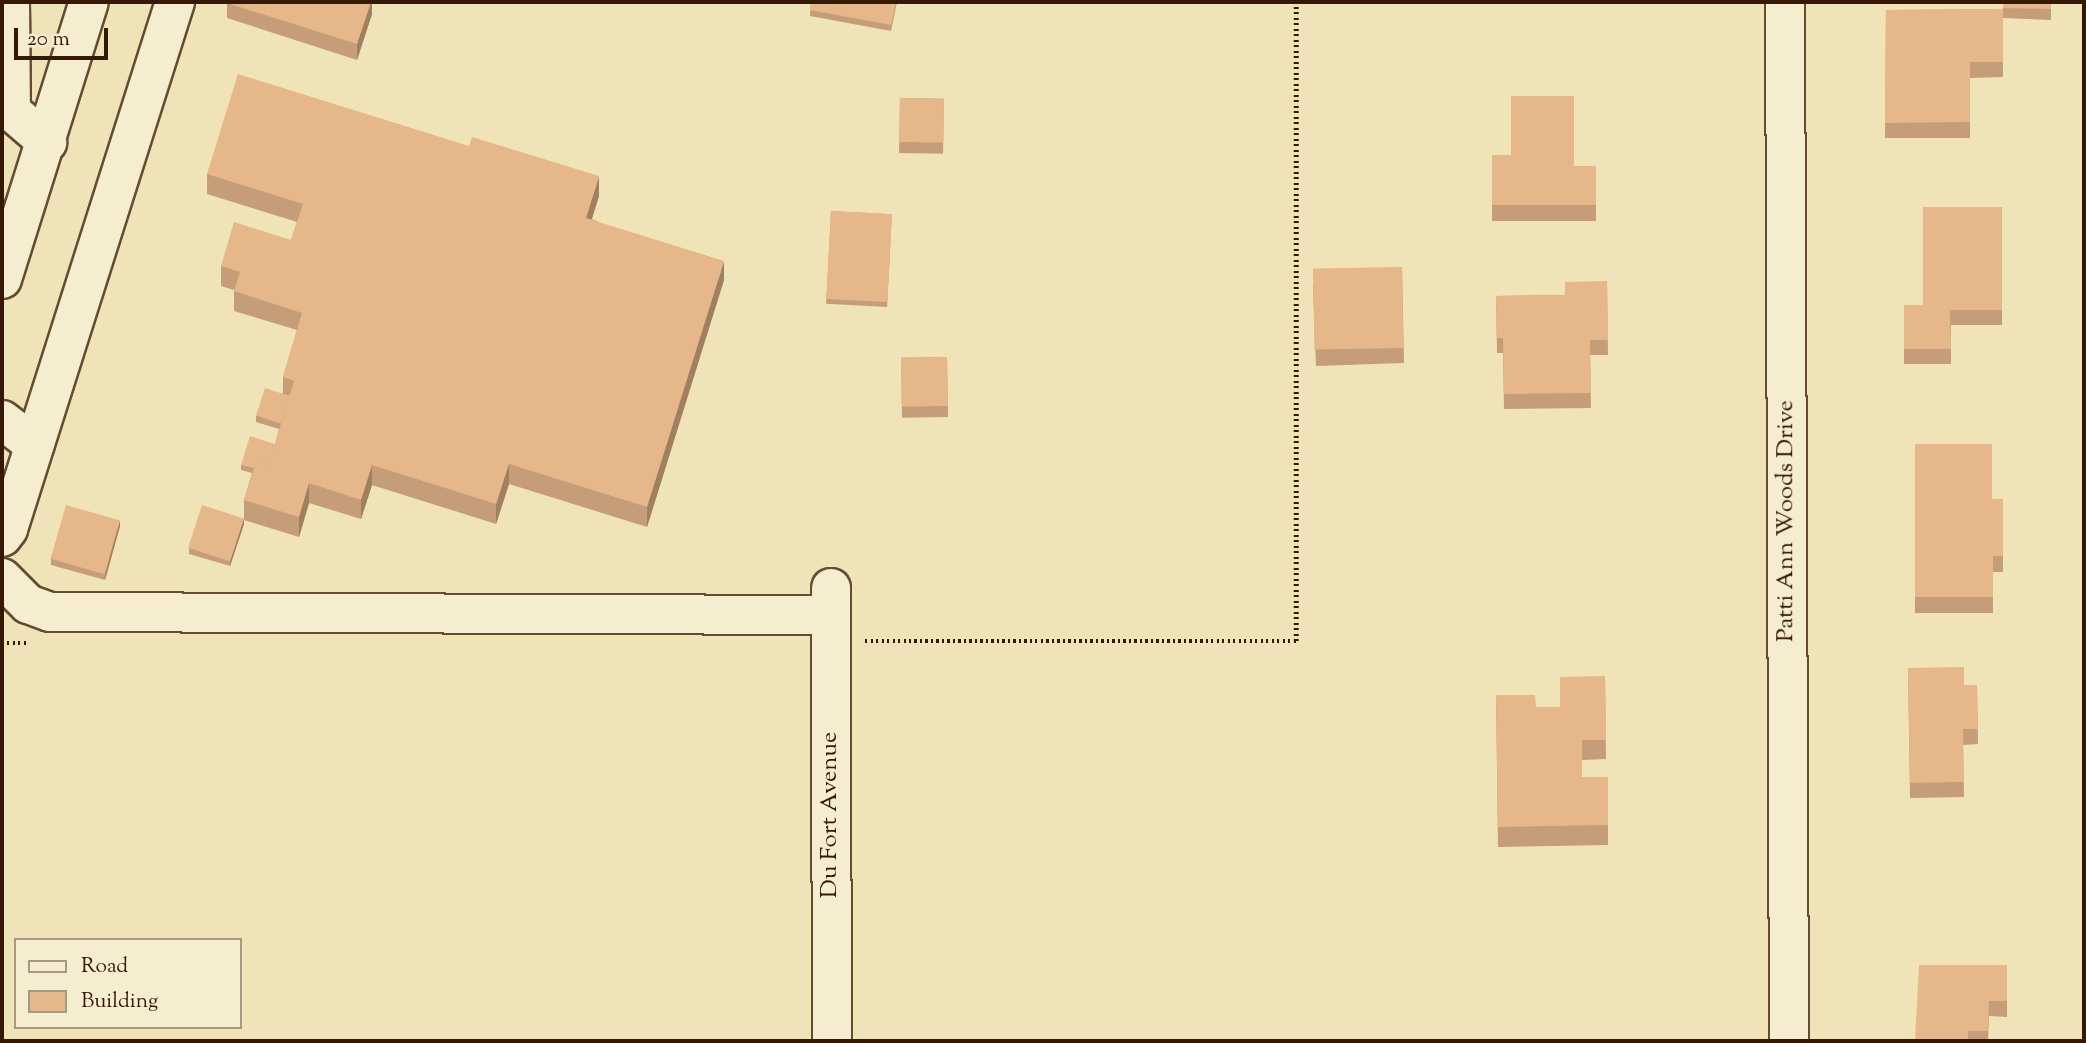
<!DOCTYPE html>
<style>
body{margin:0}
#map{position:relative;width:2086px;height:1043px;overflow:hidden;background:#f0e3b7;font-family:"Sorts Mill Goudy",serif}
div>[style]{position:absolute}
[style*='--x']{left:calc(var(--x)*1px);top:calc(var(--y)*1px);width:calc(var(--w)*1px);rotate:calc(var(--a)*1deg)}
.path>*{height:4.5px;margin-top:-2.25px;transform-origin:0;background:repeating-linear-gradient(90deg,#351805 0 2px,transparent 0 5.5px)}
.roads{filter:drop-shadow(2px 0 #644b32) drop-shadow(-2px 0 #644b32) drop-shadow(0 2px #644b32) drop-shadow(0 -2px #644b32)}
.minor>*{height:38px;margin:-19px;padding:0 19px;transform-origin:19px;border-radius:19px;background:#f5edd0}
.wall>*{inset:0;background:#c59d78;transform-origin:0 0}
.shaded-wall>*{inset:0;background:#a08061}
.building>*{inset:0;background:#e5b78b;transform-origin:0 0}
span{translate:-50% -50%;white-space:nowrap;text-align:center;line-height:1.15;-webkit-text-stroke:7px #f5edd0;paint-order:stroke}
.street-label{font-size:24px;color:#351805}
.frame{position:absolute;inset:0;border:4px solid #351805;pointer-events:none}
.legend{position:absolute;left:14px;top:938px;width:228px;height:91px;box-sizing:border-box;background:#f5edd0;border:2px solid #a8987f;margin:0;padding:9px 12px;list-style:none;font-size:21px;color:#351805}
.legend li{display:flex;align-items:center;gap:14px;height:35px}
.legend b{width:35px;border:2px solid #a8987f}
.scale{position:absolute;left:14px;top:28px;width:94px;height:32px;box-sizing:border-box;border:4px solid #351805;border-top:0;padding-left:9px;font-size:21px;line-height:24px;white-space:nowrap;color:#351805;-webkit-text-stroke:5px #f5edd0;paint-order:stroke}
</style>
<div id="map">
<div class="path">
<i style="--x:865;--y:641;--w:431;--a:0"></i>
<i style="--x:1296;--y:641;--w:639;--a:-90"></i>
<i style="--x:2;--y:643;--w:25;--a:0"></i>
</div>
<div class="roads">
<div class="minor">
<i style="--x:10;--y:2;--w:109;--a:89.5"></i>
<i style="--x:11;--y:111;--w:48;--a:40.7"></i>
<i style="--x:1785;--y:2;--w:1039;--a:89.78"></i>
<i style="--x:2;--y:279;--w:290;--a:-72.6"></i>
<i style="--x:2;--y:420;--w:41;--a:37.1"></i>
<i style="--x:2;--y:537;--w:10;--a:-53"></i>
<i style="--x:8;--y:529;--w:553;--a:-72.42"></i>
<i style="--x:2;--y:578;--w:37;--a:45"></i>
<i style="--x:28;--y:604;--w:23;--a:20"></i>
<i style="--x:50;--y:612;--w:781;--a:0.22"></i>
<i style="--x:831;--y:588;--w:453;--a:89.9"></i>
</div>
</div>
<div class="wall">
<i style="clip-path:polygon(227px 2px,372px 2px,372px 14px,357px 60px,227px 18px)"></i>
<i style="clip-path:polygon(811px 2px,897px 2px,891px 31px,810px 16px)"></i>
<i style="clip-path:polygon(2003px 2px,2051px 2px,2051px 20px,2003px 18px,2003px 77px,1970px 78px,1970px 138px,1885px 138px,1886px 10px,2003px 9px)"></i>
<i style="left:900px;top:98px;width:44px;height:55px;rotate:1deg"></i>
<i style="clip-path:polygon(1492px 155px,1511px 155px,1574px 166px,1596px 166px,1596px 221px,1492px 221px)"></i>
<i style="clip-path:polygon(207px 174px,599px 196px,592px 219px,724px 280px,647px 527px,509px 484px,496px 524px,372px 485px,361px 519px,309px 503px,299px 537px,244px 520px,244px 524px,230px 566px,189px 554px,189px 548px,244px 519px,244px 500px,252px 473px,241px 470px,241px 465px,275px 444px,279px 429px,256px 422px,256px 416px,283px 393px,283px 377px,297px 330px,234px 311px,234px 290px,221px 286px,221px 266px,291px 240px,297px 222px,207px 194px)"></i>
<i style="clip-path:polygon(2002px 207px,2002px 325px,1951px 325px,1951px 364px,1904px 364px,1904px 305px,1923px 305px)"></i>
<i style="left:831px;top:211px;width:61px;height:93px;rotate:3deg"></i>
<i style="clip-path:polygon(1402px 267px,1404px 363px,1316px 366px,1313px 285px)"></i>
<i style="clip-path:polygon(1607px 281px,1608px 355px,1590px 355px,1591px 408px,1504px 409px,1503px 353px,1497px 353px,1496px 296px,1565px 295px)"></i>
<i style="left:947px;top:357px;width:60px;height:46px;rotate:89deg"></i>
<i style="clip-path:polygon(1915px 444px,1992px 499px,2003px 499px,2003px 572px,1993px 572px,1993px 613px,1915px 613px)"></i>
<i style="clip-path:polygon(120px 526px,105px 580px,51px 565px,51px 559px)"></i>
<i style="clip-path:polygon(1908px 668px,1964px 685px,1977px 685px,1978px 744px,1963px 745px,1964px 797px,1910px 798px)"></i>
<i style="clip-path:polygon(1605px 676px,1606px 759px,1582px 760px,1582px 777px,1608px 777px,1608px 845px,1498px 847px,1496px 695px,1536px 707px,1560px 707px)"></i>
<i style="clip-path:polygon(2007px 965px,2007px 1017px,1989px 1016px,1988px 1041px,1915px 1041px)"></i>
</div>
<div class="shaded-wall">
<i style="clip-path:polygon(371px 2px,372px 2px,372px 14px,357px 60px,357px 44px)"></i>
<i style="clip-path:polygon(599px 176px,599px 196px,586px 237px,586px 218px)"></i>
<i style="clip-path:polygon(724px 261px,724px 280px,647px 527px,647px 507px)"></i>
<i style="clip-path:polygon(509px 464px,509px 484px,496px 524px,496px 504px)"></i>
<i style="clip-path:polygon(372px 465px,372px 485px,361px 519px,361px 500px)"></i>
<i style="clip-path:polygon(309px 483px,309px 503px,299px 537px,299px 517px)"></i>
<i style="clip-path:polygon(244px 519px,244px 524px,230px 566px,230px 561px)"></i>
<i style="clip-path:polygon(120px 520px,120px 526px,105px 580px,105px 575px)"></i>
</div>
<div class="building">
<i style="clip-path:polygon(227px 2px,371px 2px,357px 44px,227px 3px)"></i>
<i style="clip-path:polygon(811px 2px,896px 2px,891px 25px,810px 10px)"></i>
<i style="clip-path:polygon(2003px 2px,2051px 2px,2051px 9px,2003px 8px)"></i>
<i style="clip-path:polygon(2003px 9px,2003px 62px,1970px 62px,1970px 122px,1885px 123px,1886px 10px)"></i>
<i style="clip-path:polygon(238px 74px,469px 146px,472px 137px,599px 176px,586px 218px,724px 261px,647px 507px,509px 464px,496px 504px,372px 465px,361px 500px,309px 483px,299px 517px,244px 500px,256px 462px,268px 466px,294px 381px,283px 377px,302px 313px,234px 291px,240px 272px,221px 266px,234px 222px,291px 240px,303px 204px,207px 174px)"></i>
<i style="clip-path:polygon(1511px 96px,1574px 96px,1574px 166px,1596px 166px,1596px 205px,1492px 205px,1492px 155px,1511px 155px)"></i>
<i style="left:900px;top:98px;width:44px;height:44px;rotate:1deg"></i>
<i style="clip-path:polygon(1923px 207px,2002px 207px,2002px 310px,1950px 310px,1951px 349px,1904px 349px,1904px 305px,1923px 305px)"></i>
<i style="left:831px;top:211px;width:61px;height:88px;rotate:3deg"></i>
<i style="left:1402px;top:267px;width:81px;height:89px;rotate:89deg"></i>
<i style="clip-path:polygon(1607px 281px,1608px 340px,1590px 340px,1591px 393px,1504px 394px,1503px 338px,1497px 338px,1496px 296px,1565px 295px,1565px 282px)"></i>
<i style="left:947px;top:357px;width:49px;height:46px;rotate:89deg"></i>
<i style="left:265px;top:388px;width:26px;height:29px;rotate:18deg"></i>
<i style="clip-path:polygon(250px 436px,275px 444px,268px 466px,256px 462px,254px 468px,241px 465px)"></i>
<i style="clip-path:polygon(1915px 444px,1992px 444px,1992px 499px,2003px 499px,2003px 556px,1993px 556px,1993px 597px,1915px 597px)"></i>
<i style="left:66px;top:505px;width:56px;height:56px;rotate:16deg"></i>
<i style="left:202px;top:505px;width:44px;height:45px;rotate:18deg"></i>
<i style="clip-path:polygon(1964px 667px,1964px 685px,1977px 685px,1978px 729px,1963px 729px,1964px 782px,1910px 783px,1908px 668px)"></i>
<i style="clip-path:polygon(1605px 676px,1606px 740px,1582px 740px,1582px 777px,1608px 777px,1608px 825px,1498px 827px,1496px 695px,1535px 695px,1536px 707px,1560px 707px,1560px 677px)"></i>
<i style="clip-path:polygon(1919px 965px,2007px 965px,2007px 1001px,1989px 1001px,1988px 1031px,1968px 1031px,1968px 1041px,1915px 1041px)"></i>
</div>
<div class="street-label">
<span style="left:1787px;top:521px;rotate:-90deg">Patti Ann Woods Drive</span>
<span style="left:831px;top:815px;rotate:-90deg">Du Fort Avenue</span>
</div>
<div class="frame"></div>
<ul class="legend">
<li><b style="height:9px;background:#f5edd0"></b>Road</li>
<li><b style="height:19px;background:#e5b78b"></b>Building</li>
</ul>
<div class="scale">20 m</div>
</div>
